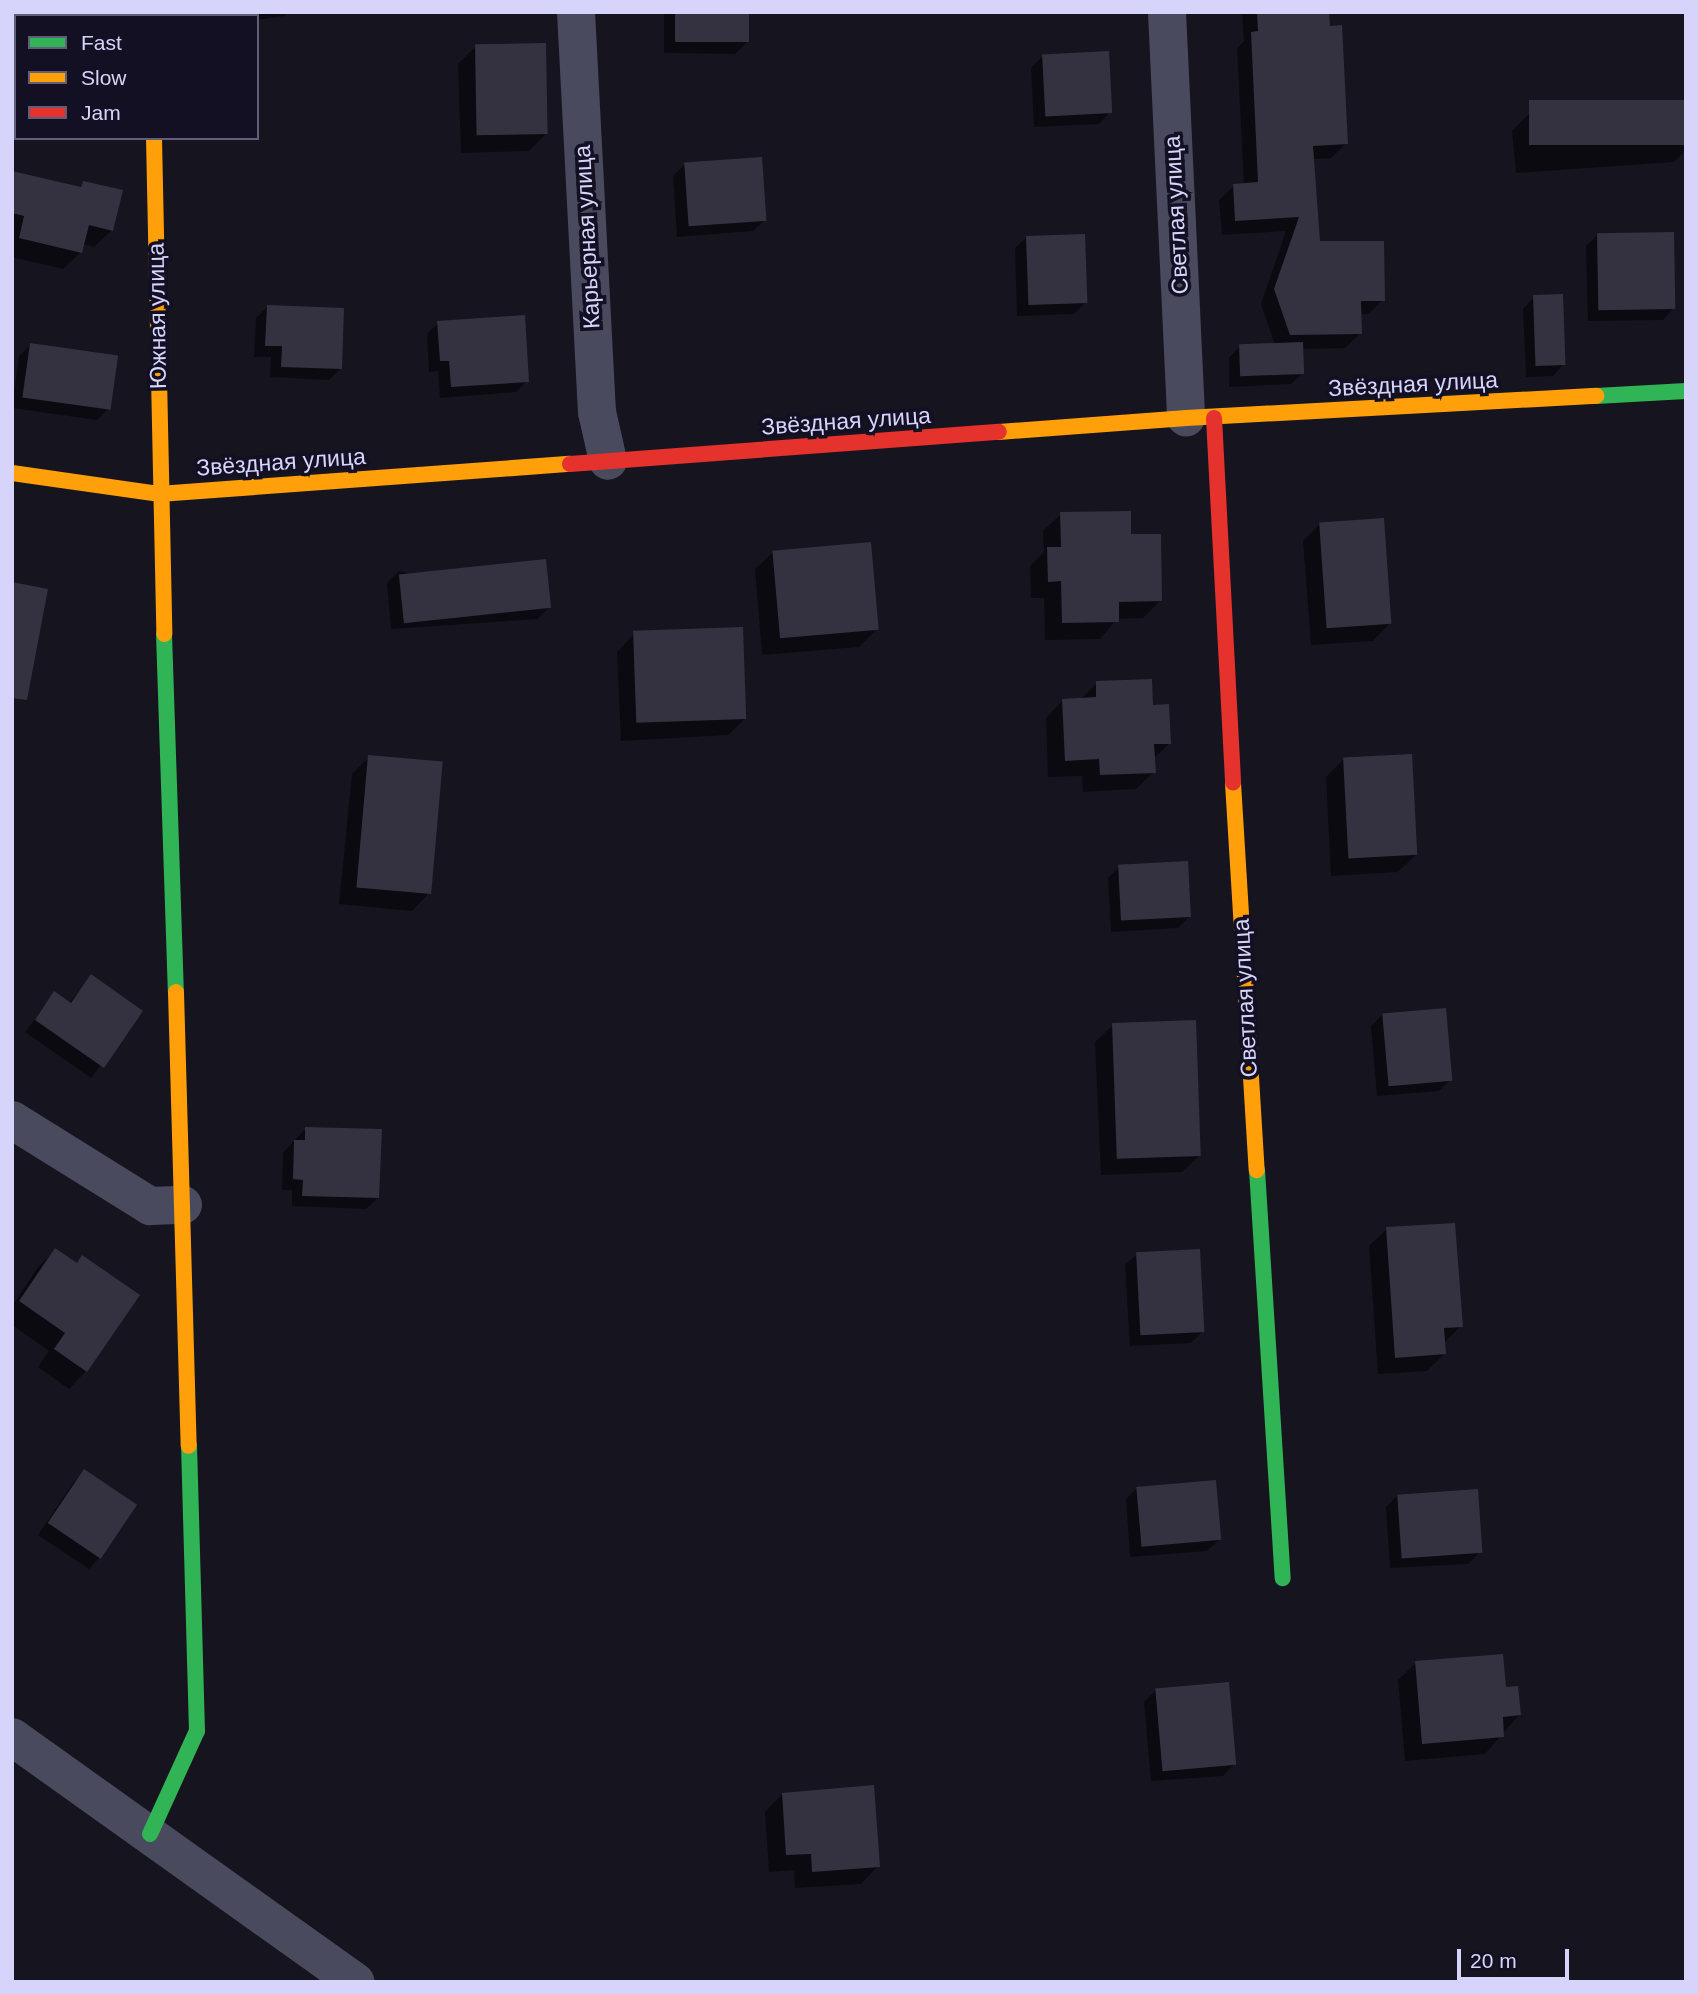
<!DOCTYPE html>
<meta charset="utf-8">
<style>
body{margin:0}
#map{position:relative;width:1698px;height:1994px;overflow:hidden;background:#16141e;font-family:Arial,sans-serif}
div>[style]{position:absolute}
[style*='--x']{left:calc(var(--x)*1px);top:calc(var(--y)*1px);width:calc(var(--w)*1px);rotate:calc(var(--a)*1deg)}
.shadow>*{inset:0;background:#0007}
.building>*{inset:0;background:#343240;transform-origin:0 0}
.street>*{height:38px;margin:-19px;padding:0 19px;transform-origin:19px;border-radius:19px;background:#4a4a5e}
.fast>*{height:16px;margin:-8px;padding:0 8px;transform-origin:8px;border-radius:8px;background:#30b455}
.slow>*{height:16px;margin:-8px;padding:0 8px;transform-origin:8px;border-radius:8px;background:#ff9f0a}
.jam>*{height:16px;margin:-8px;padding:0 8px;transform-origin:8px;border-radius:8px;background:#e5322d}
span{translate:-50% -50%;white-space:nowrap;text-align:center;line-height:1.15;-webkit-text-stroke:7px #121022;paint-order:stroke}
.street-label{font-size:23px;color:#d7d4fb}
.frame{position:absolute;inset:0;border:14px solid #d7d4fb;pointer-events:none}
.legend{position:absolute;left:14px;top:14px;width:245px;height:126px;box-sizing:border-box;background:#121022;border:2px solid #615e79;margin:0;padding:9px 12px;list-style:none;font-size:21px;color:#d7d4fb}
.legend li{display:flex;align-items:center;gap:14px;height:35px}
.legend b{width:35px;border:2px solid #615e79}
.scale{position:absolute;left:1457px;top:1949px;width:112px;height:32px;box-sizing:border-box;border:4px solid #d7d4fb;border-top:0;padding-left:9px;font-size:21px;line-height:24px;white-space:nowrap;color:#d7d4fb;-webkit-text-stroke:5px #121022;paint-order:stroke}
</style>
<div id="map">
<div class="shadow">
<i style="clip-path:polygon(213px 12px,288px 12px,284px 16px,257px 20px,257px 16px,214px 16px)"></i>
<i style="clip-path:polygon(664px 12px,747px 12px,747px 42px,735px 54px,664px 53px)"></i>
<i style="clip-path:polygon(1242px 12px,1328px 12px,1346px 144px,1331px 158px,1312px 159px,1319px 243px,1383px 300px,1368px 314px,1360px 314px,1360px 334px,1345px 348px,1301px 349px,1303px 373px,1291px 384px,1229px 387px,1229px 358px,1240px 346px,1275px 345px,1261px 304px,1286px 231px,1222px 235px,1219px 200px,1234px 186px,1244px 185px,1237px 48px,1244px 41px)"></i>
<i style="clip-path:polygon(476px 46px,546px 134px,529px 151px,461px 153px,458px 64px)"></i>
<i style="clip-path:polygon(1043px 56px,1110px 112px,1099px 124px,1034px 127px,1031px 68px)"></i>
<i style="clip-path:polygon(1686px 102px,1686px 150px,1674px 162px,1516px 173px,1512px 131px,1530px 113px)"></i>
<i style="clip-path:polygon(685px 164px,765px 220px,753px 231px,677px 237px,673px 176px)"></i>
<i style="clip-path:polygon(12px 173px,78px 189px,83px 183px,112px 230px,94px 247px,82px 244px,81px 252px,63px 269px,12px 257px)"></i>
<i style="clip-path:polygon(1598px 235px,1674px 308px,1663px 320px,1588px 321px,1586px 246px)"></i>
<i style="clip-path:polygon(1027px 237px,1085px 303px,1074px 314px,1017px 316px,1015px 248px)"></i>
<i style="clip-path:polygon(1534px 297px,1564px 364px,1553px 376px,1526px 377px,1523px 309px)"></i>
<i style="clip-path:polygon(267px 307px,340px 369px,329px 380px,270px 377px,271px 357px,254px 357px,256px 318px)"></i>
<i style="clip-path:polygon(438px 323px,527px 381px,516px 392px,440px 398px,438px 371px,429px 372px,427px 334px)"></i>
<i style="clip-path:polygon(30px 345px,108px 409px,97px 420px,12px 408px,19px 356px)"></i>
<i style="clip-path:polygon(1061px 514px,1130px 536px,1160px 601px,1143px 618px,1117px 619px,1100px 639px,1045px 640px,1044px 598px,1031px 598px,1030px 566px,1044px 552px,1043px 531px)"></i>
<i style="clip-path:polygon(1320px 524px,1390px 623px,1373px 641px,1311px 645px,1303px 541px)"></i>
<i style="clip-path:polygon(773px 552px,877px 629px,859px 647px,762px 655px,755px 569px)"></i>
<i style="clip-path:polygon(399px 571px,549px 607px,538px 619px,391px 629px,387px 583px)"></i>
<i style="clip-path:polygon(634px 634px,746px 718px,728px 735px,621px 741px,617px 652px)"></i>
<i style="clip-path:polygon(1097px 683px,1152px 707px,1170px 743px,1153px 759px,1154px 772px,1136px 789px,1083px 792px,1082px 776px,1048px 777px,1046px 718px,1063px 700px,1080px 700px)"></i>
<i style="clip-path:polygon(369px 757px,429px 893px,412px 911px,339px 904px,352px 774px)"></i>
<i style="clip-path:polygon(1344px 759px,1416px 855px,1398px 872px,1331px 876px,1326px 777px)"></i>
<i style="clip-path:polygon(1119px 867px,1189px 917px,1178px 928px,1111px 932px,1108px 878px)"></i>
<i style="clip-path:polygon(91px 977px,141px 1011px,91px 1078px,25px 1032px,55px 993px,69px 1003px)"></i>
<i style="clip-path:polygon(1383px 1014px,1450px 1080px,1439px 1091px,1377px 1096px,1371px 1026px)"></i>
<i style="clip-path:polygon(1113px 1025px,1200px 1155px,1182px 1172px,1101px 1175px,1095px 1042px)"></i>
<i style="clip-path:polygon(306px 1128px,378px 1198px,366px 1209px,292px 1206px,292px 1190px,282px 1190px,283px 1153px)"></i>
<i style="clip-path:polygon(1387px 1229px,1461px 1326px,1443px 1344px,1444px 1354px,1427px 1371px,1378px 1374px,1369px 1246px)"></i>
<i style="clip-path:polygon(56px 1250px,76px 1264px,82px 1257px,138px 1295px,86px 1371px,69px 1389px,38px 1367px,49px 1351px,12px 1325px,12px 1306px,38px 1267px)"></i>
<i style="clip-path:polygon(1137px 1254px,1202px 1332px,1191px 1343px,1130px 1346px,1125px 1265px)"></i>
<i style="clip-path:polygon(84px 1471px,100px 1557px,89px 1569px,38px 1535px,73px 1483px)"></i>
<i style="clip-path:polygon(1137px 1488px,1219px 1540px,1207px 1551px,1130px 1557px,1126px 1499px)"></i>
<i style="clip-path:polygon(1398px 1495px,1480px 1552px,1468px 1564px,1390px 1568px,1386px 1507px)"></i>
<i style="clip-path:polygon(1416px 1663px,1504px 1689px,1519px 1715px,1485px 1754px,1405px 1761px,1398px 1680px)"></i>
<i style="clip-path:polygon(1156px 1690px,1234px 1764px,1223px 1776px,1151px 1781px,1144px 1702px)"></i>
<i style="clip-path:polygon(782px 1794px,878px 1866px,861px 1884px,795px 1888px,794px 1870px,769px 1872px,765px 1812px)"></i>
</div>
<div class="building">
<i style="left:675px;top:12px;width:74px;height:30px"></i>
<i style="clip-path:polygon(1257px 12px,1329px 12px,1330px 26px,1342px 25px,1348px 144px,1313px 146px,1320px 241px,1384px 241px,1385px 301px,1361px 301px,1362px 334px,1290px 335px,1274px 289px,1299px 217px,1235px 221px,1233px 184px,1258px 182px,1251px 32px,1258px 31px)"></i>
<i style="left:546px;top:43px;width:91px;height:71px;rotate:89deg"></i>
<i style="left:1109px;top:51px;width:62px;height:67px;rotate:87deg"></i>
<i style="left:1686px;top:100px;width:45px;height:157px;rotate:90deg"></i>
<i style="left:762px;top:157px;width:64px;height:78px;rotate:86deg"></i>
<i style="clip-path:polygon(12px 171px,81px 187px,83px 181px,123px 190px,113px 231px,89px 225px,82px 253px,19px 238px,24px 216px,12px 213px)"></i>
<i style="left:1674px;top:232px;width:77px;height:77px;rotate:89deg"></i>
<i style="left:1085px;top:234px;width:69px;height:59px;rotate:88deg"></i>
<i style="left:1563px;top:294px;width:71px;height:30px;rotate:88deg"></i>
<i style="clip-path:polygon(267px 305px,344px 308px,342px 369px,281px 367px,282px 346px,265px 346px)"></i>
<i style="clip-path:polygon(525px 315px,529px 382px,451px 387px,449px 361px,440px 361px,437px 321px)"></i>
<i style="left:1303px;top:342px;width:32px;height:64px;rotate:88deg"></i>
<i style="left:30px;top:343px;width:89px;height:55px;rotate:8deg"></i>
<i style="clip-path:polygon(1131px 511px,1131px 534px,1161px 534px,1162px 601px,1119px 602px,1119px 622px,1062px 623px,1061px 581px,1048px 582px,1047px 547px,1061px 547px,1060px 512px)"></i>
<i style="left:1384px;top:518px;width:106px;height:65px;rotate:86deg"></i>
<i style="left:871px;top:542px;width:88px;height:99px;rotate:85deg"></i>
<i style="left:546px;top:559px;width:49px;height:148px;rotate:84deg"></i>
<i style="clip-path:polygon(12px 582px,48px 589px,27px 700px,12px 698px)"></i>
<i style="left:743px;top:627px;width:92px;height:110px;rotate:88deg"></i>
<i style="clip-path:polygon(1152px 679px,1153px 705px,1169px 704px,1171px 744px,1154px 744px,1156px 773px,1100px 775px,1099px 759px,1065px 761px,1062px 699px,1096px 697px,1096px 681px)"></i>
<i style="left:1412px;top:754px;width:101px;height:69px;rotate:87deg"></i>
<i style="left:368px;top:755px;width:75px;height:133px;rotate:5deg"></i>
<i style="left:1188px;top:861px;width:56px;height:70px;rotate:87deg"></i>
<i style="clip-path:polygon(91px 974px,143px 1011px,104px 1068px,35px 1020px,54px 991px,71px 1003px)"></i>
<i style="left:1446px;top:1008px;width:73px;height:64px;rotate:85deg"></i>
<i style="left:1196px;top:1020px;width:136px;height:84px;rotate:88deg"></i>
<i style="clip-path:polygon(305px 1127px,382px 1129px,379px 1198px,302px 1196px,303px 1180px,293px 1179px,294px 1140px,305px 1140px)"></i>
<i style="clip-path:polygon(1455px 1223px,1463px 1327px,1444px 1328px,1446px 1354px,1395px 1358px,1386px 1227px)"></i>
<i style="clip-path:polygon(55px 1248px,77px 1263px,82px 1255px,140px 1295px,87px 1372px,54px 1349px,65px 1333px,19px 1301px)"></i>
<i style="left:1200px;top:1249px;width:83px;height:64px;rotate:87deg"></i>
<i style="left:84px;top:1469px;width:64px;height:65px;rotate:34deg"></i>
<i style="left:1216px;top:1480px;width:60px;height:80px;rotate:85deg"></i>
<i style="left:1478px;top:1489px;width:64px;height:81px;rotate:86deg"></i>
<i style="clip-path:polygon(1503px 1654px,1506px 1687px,1518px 1686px,1521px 1715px,1503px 1717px,1504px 1737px,1422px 1744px,1415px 1661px)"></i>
<i style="left:1229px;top:1682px;width:83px;height:74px;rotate:85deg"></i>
<i style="clip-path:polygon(874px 1785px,880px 1867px,812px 1872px,811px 1854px,786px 1855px,782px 1793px)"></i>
</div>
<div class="street">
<i style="--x:148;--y:12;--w:4;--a:90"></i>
<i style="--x:576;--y:12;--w:401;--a:87"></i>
<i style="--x:597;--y:412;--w:50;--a:77.3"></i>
<i style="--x:1167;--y:12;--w:406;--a:87.3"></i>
<i style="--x:12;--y:1120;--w:163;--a:31.9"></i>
<i style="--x:150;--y:1206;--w:33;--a:-2"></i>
<i style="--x:12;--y:1737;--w:422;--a:35.5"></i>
</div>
<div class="fast">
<i style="--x:1596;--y:396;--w:90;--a:-3.2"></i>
<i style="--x:164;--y:634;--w:358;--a:88.1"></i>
<i style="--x:1257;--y:1170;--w:409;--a:86.4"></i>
<i style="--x:150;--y:1834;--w:113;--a:-65.5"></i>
<i style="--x:197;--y:1731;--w:285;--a:-91.6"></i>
</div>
<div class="slow">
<i style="--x:154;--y:138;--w:496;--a:88.8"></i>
<i style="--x:999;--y:432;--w:188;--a:-4.3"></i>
<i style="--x:1186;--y:418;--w:411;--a:-3.1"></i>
<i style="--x:12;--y:473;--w:148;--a:8.1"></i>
<i style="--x:159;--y:494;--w:412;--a:-4.2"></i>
<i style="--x:1233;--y:783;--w:388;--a:86.5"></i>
<i style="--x:176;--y:992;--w:454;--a:88.4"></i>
</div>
<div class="jam">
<i style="--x:1214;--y:418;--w:365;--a:87"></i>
<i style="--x:570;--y:464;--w:430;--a:-4.3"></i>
</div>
<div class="street-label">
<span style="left:1176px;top:215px;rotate:-93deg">Светлая улица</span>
<span style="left:587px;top:237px;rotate:-93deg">Карьерная улица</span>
<span style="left:157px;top:316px;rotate:-91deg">Южная улица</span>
<span style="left:1413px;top:384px;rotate:-3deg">Звёздная улица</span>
<span style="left:846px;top:421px;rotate:-4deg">Звёздная улица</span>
<span style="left:281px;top:462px;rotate:-4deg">Звёздная улица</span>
<span style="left:1245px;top:998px;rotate:-93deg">Светлая улица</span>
</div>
<div class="frame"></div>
<ul class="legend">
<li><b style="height:9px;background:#30b455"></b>Fast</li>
<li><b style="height:9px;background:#ff9f0a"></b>Slow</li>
<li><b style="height:9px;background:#e5322d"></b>Jam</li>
</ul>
<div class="scale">20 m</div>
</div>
